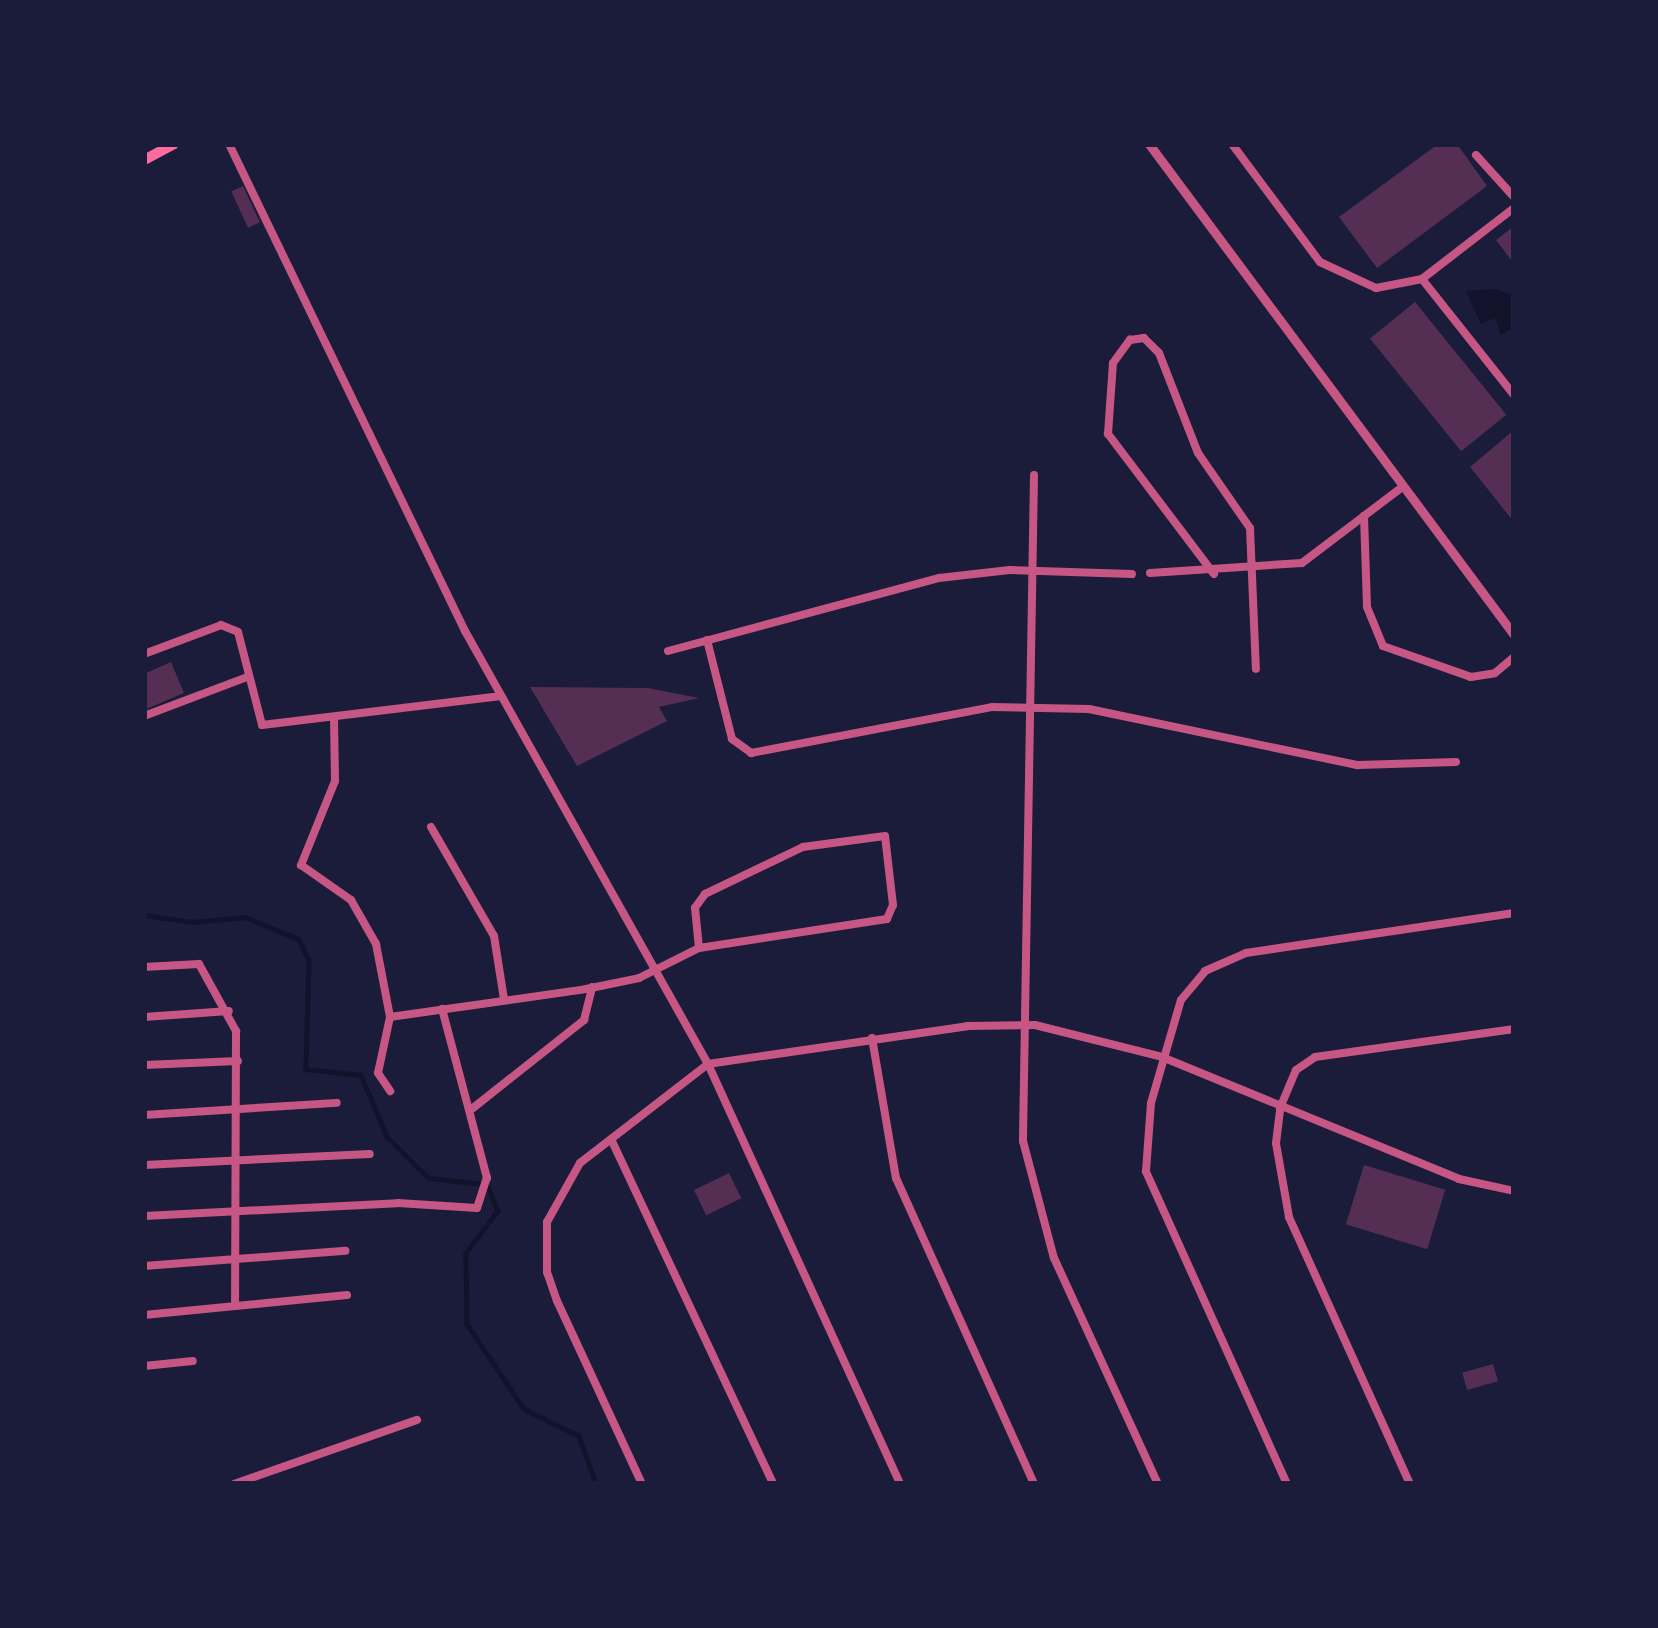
<!DOCTYPE html>
<style>
body{margin:0}
#map{position:relative;width:1658px;height:1628px;overflow:hidden;background:#1b1b3a;font-family:"Source Sans 3",sans-serif}
div>[style]{position:absolute}
[style*='--x']{left:calc(var(--x)*1px);top:calc(var(--y)*1px);width:calc(var(--w)*1px);rotate:calc(var(--a)*1deg)}
.water>*{inset:0;background:#12122b}
.stream>*{height:4.5px;margin:-2.25px;padding:0 2.25px;transform-origin:2.25px;border-radius:2.25px;background:#12122b}
.building>*{inset:0;background:#542f53;transform-origin:0 0}
.minor>*{height:8px;margin:-4px;padding:0 4px;transform-origin:4px;border-radius:4px;background:#c65784}
.tertiary>*{height:9px;margin:-4.5px;padding:0 4.5px;transform-origin:4.5px;border-radius:4.5px;background:#c65784}
.secondary>*{height:10px;margin:-5px;padding:0 5px;transform-origin:5px;border-radius:5px;background:#ff6b9d}
span{translate:-50% -50%;white-space:nowrap;text-align:center;line-height:1.15;-webkit-text-stroke:9px #1b1b3a;paint-order:stroke}
.frame{position:absolute;inset:0;border:147px solid #1b1b3a;pointer-events:none}
</style>
<div id="map">
<div class="water">
<i style="clip-path:polygon(1496px 289px,1514px 296px,1514px 327px,1501px 335px,1495px 318px,1481px 324px,1466px 291px)"></i>
</div>
<div class="stream">
<i style="--x:144;--y:915;--w:49;--a:8.1"></i>
<i style="--x:193;--y:922;--w:52;--a:-5.5"></i>
<i style="--x:245;--y:917;--w:58;--a:22.2"></i>
<i style="--x:299;--y:939;--w:23;--a:65"></i>
<i style="--x:309;--y:960;--w:109;--a:91.6"></i>
<i style="--x:306;--y:1069;--w:55;--a:6.2"></i>
<i style="--x:361;--y:1075;--w:67;--a:67.2"></i>
<i style="--x:387;--y:1137;--w:59;--a:44.3"></i>
<i style="--x:429;--y:1178;--w:54;--a:6.3"></i>
<i style="--x:487;--y:1184;--w:29;--a:68"></i>
<i style="--x:498;--y:1211;--w:53;--a:127.3"></i>
<i style="--x:466;--y:1253;--w:71;--a:89.2"></i>
<i style="--x:467;--y:1324;--w:102;--a:56.2"></i>
<i style="--x:524;--y:1409;--w:61;--a:26.1"></i>
<i style="--x:579;--y:1436;--w:51;--a:70.5"></i>
</div>
<div class="building">
<i style="clip-path:polygon(1438px 144px,1457px 144px,1487px 186px,1377px 268px,1339px 217px)"></i>
<i style="left:243px;top:186px;width:40px;height:13px;rotate:65deg"></i>
<i style="clip-path:polygon(1514px 226px,1514px 264px,1496px 240px)"></i>
<i style="left:1415px;top:302px;width:145px;height:58px;rotate:51deg"></i>
<i style="clip-path:polygon(1514px 430px,1514px 522px,1470px 467px)"></i>
<i style="clip-path:polygon(171px 662px,184px 693px,144px 710px,144px 674px)"></i>
<i style="clip-path:polygon(530px 687px,648px 688px,699px 698px,659px 707px,667px 721px,577px 766px)"></i>
<i style="left:1364px;top:1165px;width:85px;height:62px;rotate:17deg"></i>
<i style="left:729px;top:1173px;width:28px;height:39px;rotate:64deg"></i>
<i style="left:1493px;top:1364px;width:18px;height:32px;rotate:74deg"></i>
</div>
<div class="minor">
<i style="--x:229;--y:144;--w:541;--a:64.15"></i>
<i style="--x:465;--y:631;--w:497;--a:60.7"></i>
<i style="--x:708;--y:1064;--w:462;--a:65.4"></i>
<i style="--x:1232;--y:144;--w:147;--a:53.3"></i>
<i style="--x:1320;--y:262;--w:62;--a:24.9"></i>
<i style="--x:1376;--y:288;--w:47;--a:-11.1"></i>
<i style="--x:1422;--y:279;--w:116;--a:-37.7"></i>
<i style="--x:1476;--y:155;--w:57;--a:47.9"></i>
<i style="--x:1422;--y:279;--w:148;--a:51.6"></i>
<i style="--x:1034;--y:475;--w:666;--a:90.95"></i>
<i style="--x:1023;--y:1141;--w:121;--a:75.2"></i>
<i style="--x:1054;--y:1258;--w:249;--a:65.3"></i>
<i style="--x:1401;--y:488;--w:46;--a:142.9"></i>
<i style="--x:1364;--y:516;--w:91;--a:88.1"></i>
<i style="--x:1367;--y:607;--w:42;--a:67.7"></i>
<i style="--x:1383;--y:646;--w:93;--a:19.4"></i>
<i style="--x:1471;--y:677;--w:24;--a:-9"></i>
<i style="--x:1495;--y:673;--w:25;--a:-40"></i>
<i style="--x:1150;--y:573;--w:152;--a:-3.8"></i>
<i style="--x:1302;--y:563;--w:78;--a:-37.2"></i>
<i style="--x:1214;--y:574;--w:176;--a:-127.1"></i>
<i style="--x:1108;--y:434;--w:71;--a:-86"></i>
<i style="--x:1113;--y:363;--w:29;--a:-54"></i>
<i style="--x:1130;--y:340;--w:14;--a:-8"></i>
<i style="--x:1144;--y:338;--w:21;--a:45"></i>
<i style="--x:1159;--y:353;--w:107;--a:68.7"></i>
<i style="--x:1198;--y:453;--w:91;--a:55.3"></i>
<i style="--x:1250;--y:528;--w:141;--a:87.6"></i>
<i style="--x:707;--y:640;--w:102;--a:75.8"></i>
<i style="--x:732;--y:739;--w:24;--a:36"></i>
<i style="--x:751;--y:753;--w:245;--a:-10.8"></i>
<i style="--x:992;--y:707;--w:97;--a:1.2"></i>
<i style="--x:1089;--y:709;--w:275;--a:11.8"></i>
<i style="--x:1358;--y:765;--w:98;--a:-1.8"></i>
<i style="--x:668;--y:651;--w:281;--a:-15.1"></i>
<i style="--x:939;--y:578;--w:71;--a:-6.4"></i>
<i style="--x:1010;--y:570;--w:122;--a:1.9"></i>
<i style="--x:144;--y:654;--w:82;--a:-20.6"></i>
<i style="--x:221;--y:625;--w:18;--a:22"></i>
<i style="--x:238;--y:632;--w:96;--a:75.5"></i>
<i style="--x:262;--y:725;--w:241;--a:-6.9"></i>
<i style="--x:144;--y:716;--w:110;--a:-20.7"></i>
<i style="--x:334;--y:718;--w:63;--a:89.1"></i>
<i style="--x:335;--y:781;--w:91;--a:112"></i>
<i style="--x:301;--y:865;--w:61;--a:35"></i>
<i style="--x:351;--y:900;--w:51;--a:60.4"></i>
<i style="--x:376;--y:944;--w:74;--a:79.1"></i>
<i style="--x:390;--y:1017;--w:57;--a:102.1"></i>
<i style="--x:378;--y:1073;--w:22;--a:56"></i>
<i style="--x:431;--y:827;--w:126;--a:60"></i>
<i style="--x:494;--y:936;--w:64;--a:81"></i>
<i style="--x:144;--y:967;--w:55;--a:-3.1"></i>
<i style="--x:199;--y:964;--w:77;--a:61.1"></i>
<i style="--x:236;--y:1031;--w:275;--a:90.2"></i>
<i style="--x:144;--y:1017;--w:85;--a:-4"></i>
<i style="--x:390;--y:1017;--w:198;--a:-8.1"></i>
<i style="--x:586;--y:989;--w:54;--a:-11.7"></i>
<i style="--x:639;--y:978;--w:67;--a:-26.6"></i>
<i style="--x:699;--y:948;--w:190;--a:-8.8"></i>
<i style="--x:887;--y:919;--w:15;--a:-67"></i>
<i style="--x:893;--y:905;--w:69;--a:-96.6"></i>
<i style="--x:885;--y:836;--w:83;--a:172.4"></i>
<i style="--x:803;--y:847;--w:109;--a:154.4"></i>
<i style="--x:705;--y:894;--w:17;--a:126"></i>
<i style="--x:695;--y:908;--w:40;--a:84.3"></i>
<i style="--x:872;--y:1038;--w:142;--a:80.3"></i>
<i style="--x:896;--y:1178;--w:336;--a:65.7"></i>
<i style="--x:144;--y:1065;--w:94;--a:-2.4"></i>
<i style="--x:473;--y:1108;--w:142;--a:-38.4"></i>
<i style="--x:584;--y:1020;--w:34;--a:-76"></i>
<i style="--x:144;--y:1115;--w:193;--a:-3.6"></i>
<i style="--x:611;--y:1139;--w:381;--a:64.8"></i>
<i style="--x:144;--y:1165;--w:226;--a:-2.8"></i>
<i style="--x:144;--y:1216;--w:254;--a:-2.9"></i>
<i style="--x:398;--y:1203;--w:79;--a:3.6"></i>
<i style="--x:477;--y:1208;--w:32;--a:-72"></i>
<i style="--x:487;--y:1178;--w:175;--a:-104.9"></i>
<i style="--x:144;--y:1266;--w:202;--a:-4.3"></i>
<i style="--x:144;--y:1315;--w:204;--a:-5.6"></i>
<i style="--x:144;--y:1366;--w:49;--a:-5.8"></i>
<i style="--x:234;--y:1484;--w:194;--a:-19.3"></i>
<i style="--x:642;--y:1484;--w:202;--a:-114.9"></i>
<i style="--x:557;--y:1301;--w:31;--a:-109"></i>
<i style="--x:547;--y:1272;--w:50;--a:-90"></i>
<i style="--x:547;--y:1222;--w:68;--a:-60.8"></i>
<i style="--x:580;--y:1163;--w:162;--a:-37.7"></i>
<i style="--x:708;--y:1064;--w:262;--a:-8.3"></i>
<i style="--x:967;--y:1026;--w:68;--a:-0.8"></i>
<i style="--x:1035;--y:1025;--w:131;--a:14.1"></i>
<i style="--x:1162;--y:1057;--w:321;--a:22.3"></i>
<i style="--x:1459;--y:1179;--w:56;--a:12.3"></i>
<i style="--x:1287;--y:1484;--w:343;--a:-114.3"></i>
<i style="--x:1146;--y:1171;--w:68;--a:-85.8"></i>
<i style="--x:1151;--y:1103;--w:107;--a:-73.8"></i>
<i style="--x:1181;--y:1000;--w:38;--a:-50"></i>
<i style="--x:1205;--y:971;--w:45;--a:-23.7"></i>
<i style="--x:1246;--y:953;--w:271;--a:-8.5"></i>
<i style="--x:1410;--y:1484;--w:293;--a:-114.4"></i>
<i style="--x:1289;--y:1217;--w:75;--a:-100"></i>
<i style="--x:1276;--y:1143;--w:35;--a:-83"></i>
<i style="--x:1280;--y:1108;--w:41;--a:-67.2"></i>
<i style="--x:1296;--y:1070;--w:23;--a:-34"></i>
<i style="--x:1315;--y:1057;--w:201;--a:-8"></i>
</div>
<div class="tertiary">
<i style="--x:1149;--y:144;--w:612;--a:53.37"></i>
</div>
<div class="secondary">
<i style="--x:144;--y:160;--w:34;--a:-28"></i>
</div>
<div class="frame"></div>
</div>
